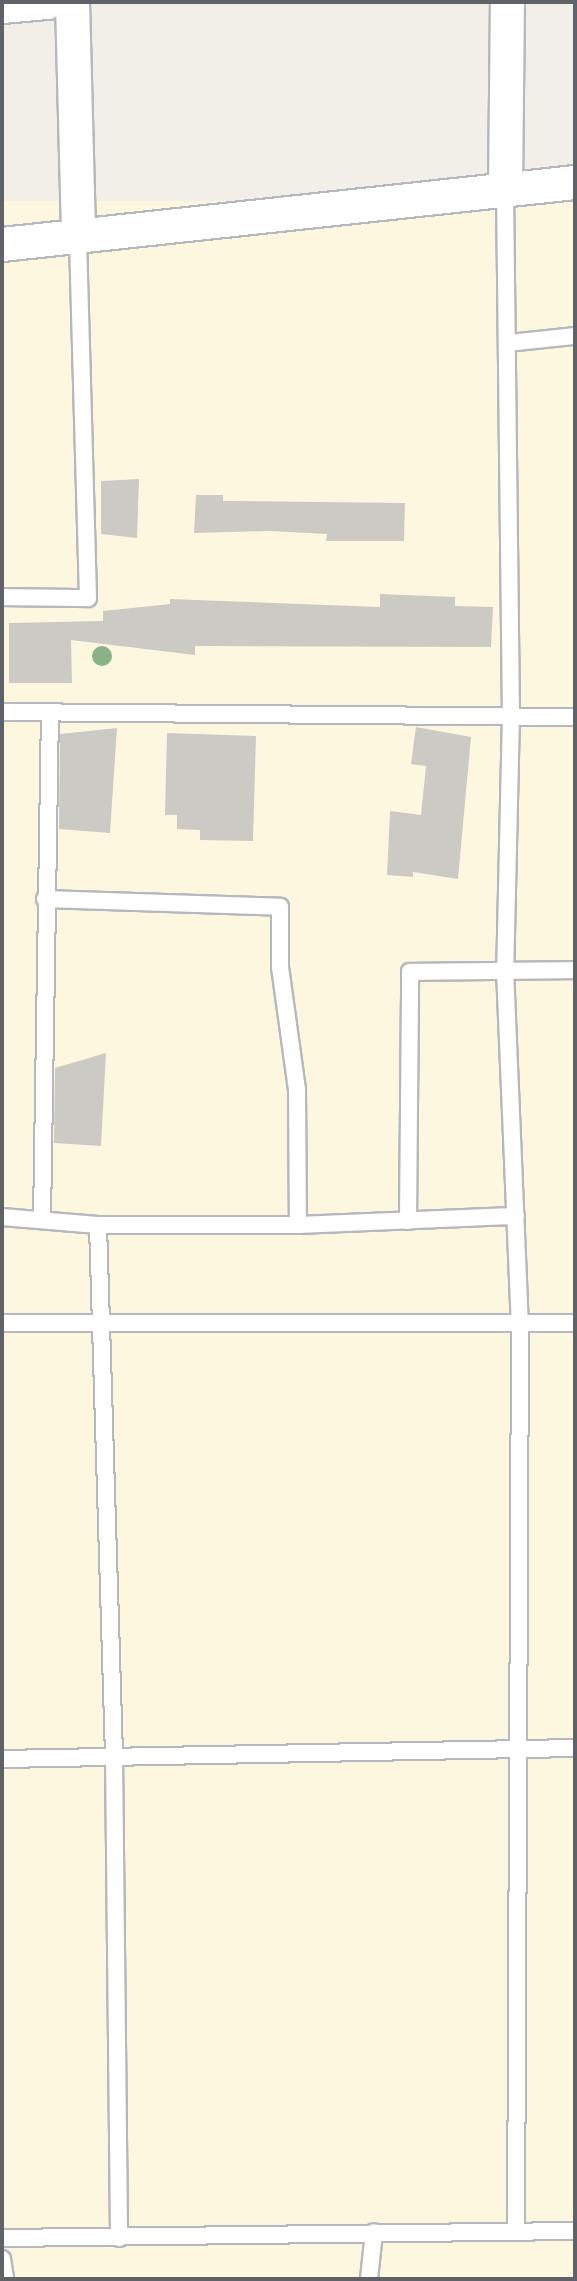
<!DOCTYPE html>
<style>
body{margin:0}
#map{position:relative;width:577px;height:2281px;overflow:hidden;background:#f1efe8;font-family:Overpass,sans-serif}
div>[style]{position:absolute}
[style*='--x']{left:calc(var(--x)*1px);top:calc(var(--y)*1px);width:calc(var(--w)*1px);rotate:calc(var(--a)*1deg)}
.commercial>*{inset:0;background:#fef7e0;transform-origin:0 0}
.building>*{inset:0;background:#cccac5}
.roads{filter:drop-shadow(2px 0 #b5b8bc) drop-shadow(-2px 0 #b5b8bc) drop-shadow(0 2px #b5b8bc) drop-shadow(0 -2px #b5b8bc)}
.service>*{height:16px;margin:-8px;padding:0 8px;transform-origin:8px;border-radius:8px;background:#fff}
.minor>*{height:33px;margin:-16.5px;padding:0 16.5px;transform-origin:16.5px;border-radius:16.5px;background:#fff}
.trees>*{width:20px;height:20px;margin:-10px;border-radius:50%;background:#89b387}
span{translate:-50% -50%;white-space:nowrap;text-align:center;line-height:1.15;-webkit-text-stroke:5px #fff;paint-order:stroke}
.frame{position:absolute;inset:0;border:4px solid #5f6368;pointer-events:none}
</style>
<div id="map">
<div class="commercial">
<i style="left:575px;top:201px;width:2078px;height:576px;rotate:90deg"></i>
</div>
<div class="building">
<i style="clip-path:polygon(139px 479px,137px 538px,101px 534px,101px 481px)"></i>
<i style="clip-path:polygon(196px 495px,223px 495px,223px 501px,405px 503px,404px 541px,326px 541px,327px 534px,269px 531px,194px 533px)"></i>
<i style="clip-path:polygon(380px 594px,455px 597px,455px 606px,493px 607px,491px 647px,195px 646px,195px 655px,71px 640px,72px 683px,9px 683px,9px 623px,103px 621px,103px 611px,170px 604px,170px 599px,380px 607px)"></i>
<i style="clip-path:polygon(416px 727px,471px 737px,458px 879px,413px 872px,413px 877px,387px 875px,390px 811px,421px 815px,426px 766px,411px 764px)"></i>
<i style="clip-path:polygon(117px 728px,110px 833px,59px 829px,60px 734px)"></i>
<i style="clip-path:polygon(167px 733px,256px 736px,253px 841px,200px 840px,200px 830px,177px 829px,177px 815px,165px 815px)"></i>
<i style="clip-path:polygon(106px 1053px,101px 1146px,54px 1143px,55px 1068px)"></i>
</div>
<div class="roads">
<div class="service">
<i style="--x:505;--y:189;--w:525;--a:89.35"></i>
<i style="--x:511;--y:714;--w:256;--a:91.3"></i>
<i style="--x:505;--y:970;--w:354;--a:87.6"></i>
<i style="--x:520;--y:1324;--w:907;--a:90.25"></i>
<i style="--x:508;--y:343;--w:67;--a:-6"></i>
<i style="--x:2;--y:597;--w:86;--a:0.7"></i>
<i style="--x:88;--y:598;--w:363;--a:-91.6"></i>
<i style="--x:2;--y:712;--w:573;--a:0.5"></i>
<i style="--x:45;--y:899;--w:235;--a:1.9"></i>
<i style="--x:280;--y:907;--w:60;--a:90"></i>
<i style="--x:280;--y:967;--w:123;--a:82.1"></i>
<i style="--x:297;--y:1089;--w:136;--a:89.6"></i>
<i style="--x:2;--y:1217;--w:96;--a:4.8"></i>
<i style="--x:98;--y:1225;--w:200;--a:0"></i>
<i style="--x:298;--y:1225;--w:218;--a:-2.4"></i>
<i style="--x:42;--y:1220;--w:507;--a:-89.1"></i>
<i style="--x:408;--y:1221;--w:249;--a:-89.5"></i>
<i style="--x:410;--y:972;--w:165;--a:-0.7"></i>
<i style="--x:98;--y:1225;--w:530;--a:88.27"></i>
<i style="--x:114;--y:1755;--w:483;--a:89.4"></i>
<i style="--x:2;--y:1323;--w:573;--a:0"></i>
<i style="--x:2;--y:1759;--w:573;--a:-1.1"></i>
<i style="--x:2;--y:2238;--w:573;--a:-0.7"></i>
<i style="--x:2;--y:2259;--w:20;--a:81"></i>
<i style="--x:369;--y:2279;--w:47;--a:-83.9"></i>
</div>
<div class="minor">
<i style="--x:72;--y:2;--w:233;--a:88.5"></i>
<i style="--x:2;--y:6;--w:45;--a:-5.1"></i>
<i style="--x:505;--y:189;--w:187;--a:-89.4"></i>
<i style="--x:2;--y:244;--w:576;--a:-6.18"></i>
</div>
</div>
<div class="trees">
<i style="left:102px;top:656px"></i>
</div>
<div class="frame"></div>
</div>
